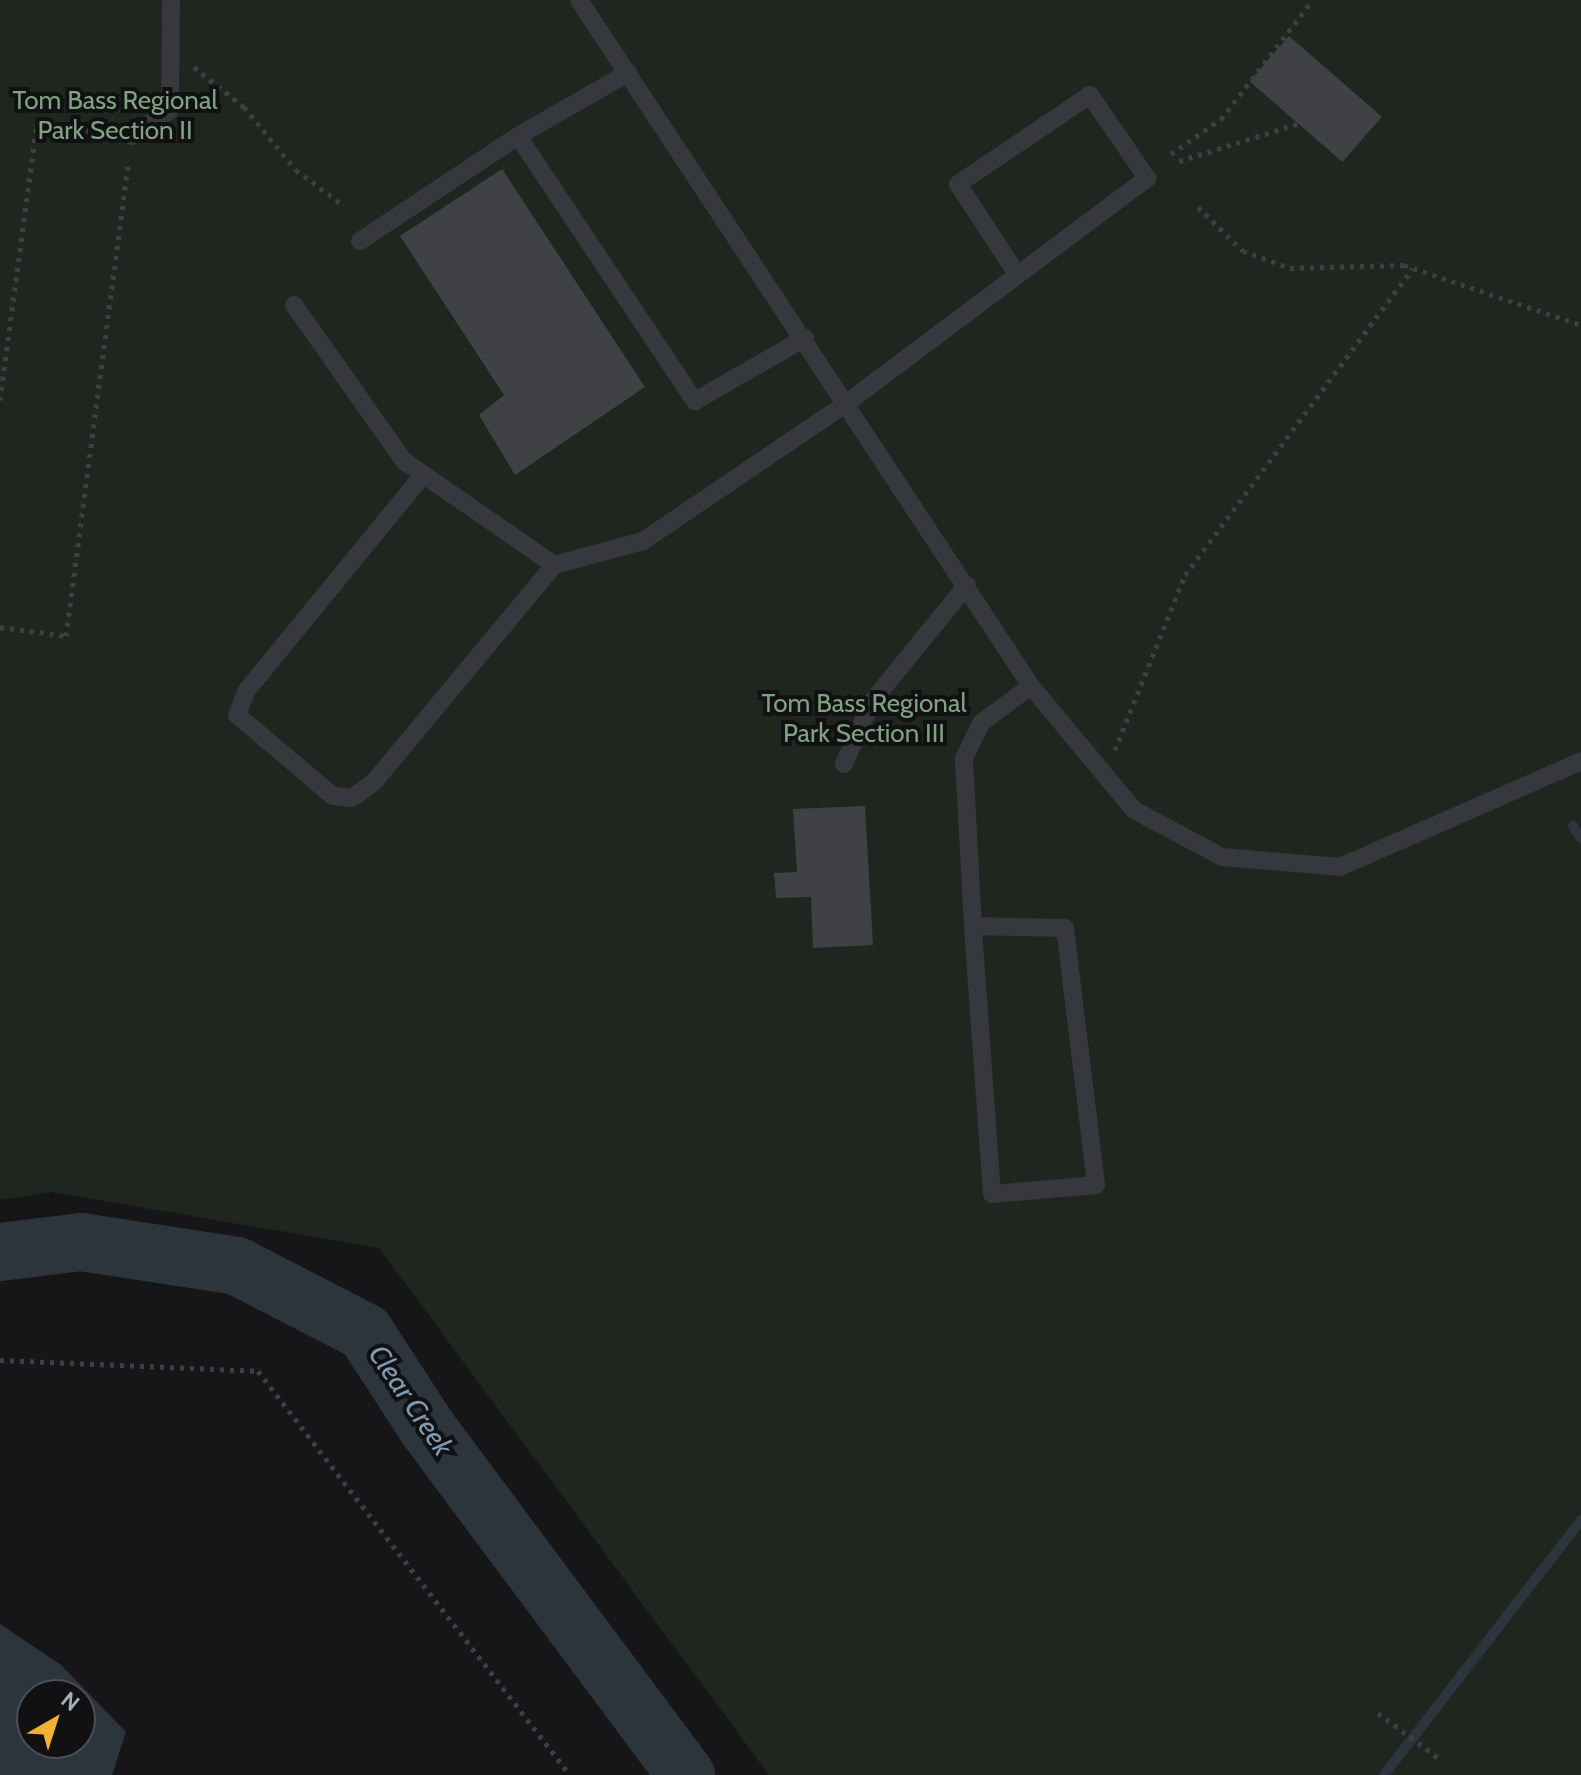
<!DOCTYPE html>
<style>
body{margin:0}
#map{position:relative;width:1581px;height:1775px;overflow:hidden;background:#161618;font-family:Cabin,sans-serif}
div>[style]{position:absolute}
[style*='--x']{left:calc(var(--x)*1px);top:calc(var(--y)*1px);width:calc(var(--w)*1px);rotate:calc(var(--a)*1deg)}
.green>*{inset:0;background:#1e261f}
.water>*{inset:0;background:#2c353c}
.stream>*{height:10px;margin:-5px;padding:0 5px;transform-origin:5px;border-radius:5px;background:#2c353c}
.river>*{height:58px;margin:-29px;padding:0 29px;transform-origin:29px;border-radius:29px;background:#2c353c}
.building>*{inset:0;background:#404145;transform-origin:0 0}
.path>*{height:5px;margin-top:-2.5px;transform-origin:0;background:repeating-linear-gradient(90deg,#3d3f44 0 4px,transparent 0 10px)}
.service>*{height:18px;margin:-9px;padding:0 9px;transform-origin:9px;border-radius:9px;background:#37383d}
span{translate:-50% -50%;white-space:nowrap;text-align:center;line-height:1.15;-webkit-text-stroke:8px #111113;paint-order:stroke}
.park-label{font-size:26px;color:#7fa381}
.water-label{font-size:28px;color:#7f9bb3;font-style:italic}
.north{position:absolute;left:16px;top:1679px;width:80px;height:80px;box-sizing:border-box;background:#111113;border:2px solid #4d4f55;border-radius:50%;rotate:39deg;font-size:22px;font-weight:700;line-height:32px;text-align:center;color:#a8adb8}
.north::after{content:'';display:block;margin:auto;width:28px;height:36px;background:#f2b134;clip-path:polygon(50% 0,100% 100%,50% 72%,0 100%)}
</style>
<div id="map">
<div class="green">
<i style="clip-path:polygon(0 0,1581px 0,1581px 1775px,769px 1775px,379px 1248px,52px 1192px,0 1200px)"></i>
</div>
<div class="water">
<i style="clip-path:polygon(evenodd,0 1624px,61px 1665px,126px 1732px,112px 1775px,0 1775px,0 1624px,32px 1695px,80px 1695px,80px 1743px,32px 1743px,32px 1695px)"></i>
</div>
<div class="stream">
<i style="--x:1573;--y:826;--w:15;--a:58"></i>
<i style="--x:1384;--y:1775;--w:322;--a:-52.3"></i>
</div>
<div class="river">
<i style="--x:0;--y:1252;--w:82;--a:-7"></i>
<i style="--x:81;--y:1242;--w:158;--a:8.7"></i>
<i style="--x:237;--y:1266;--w:144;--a:27.3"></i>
<i style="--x:365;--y:1332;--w:116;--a:57"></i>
<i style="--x:428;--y:1429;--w:432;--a:53.3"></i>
</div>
<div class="building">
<i style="left:1289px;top:36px;width:123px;height:60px;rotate:41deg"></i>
<i style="clip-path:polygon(502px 169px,645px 387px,515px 475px,479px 415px,504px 395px,400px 236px)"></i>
<i style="clip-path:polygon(865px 806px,873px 945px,813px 948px,811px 897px,776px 898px,774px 873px,797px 872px,793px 809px)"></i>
</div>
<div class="path">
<i style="--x:194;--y:67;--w:64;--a:38.7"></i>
<i style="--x:244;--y:107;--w:82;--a:50.5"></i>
<i style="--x:296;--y:170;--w:54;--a:36.7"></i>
<i style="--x:1171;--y:154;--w:61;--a:-35"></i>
<i style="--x:1221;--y:119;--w:150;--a:-52.3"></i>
<i style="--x:1179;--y:161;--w:124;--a:-17.4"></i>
<i style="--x:1198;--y:207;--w:63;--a:44.4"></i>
<i style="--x:1243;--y:251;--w:50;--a:19.9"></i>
<i style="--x:1290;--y:268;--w:114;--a:-1.5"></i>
<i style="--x:1404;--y:265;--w:187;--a:18.7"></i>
<i style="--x:0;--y:400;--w:279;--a:-82.4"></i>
<i style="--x:37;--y:123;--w:74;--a:7.8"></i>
<i style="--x:0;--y:627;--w:67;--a:7.8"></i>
<i style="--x:66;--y:636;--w:480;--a:-82.5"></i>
<i style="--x:1115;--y:750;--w:188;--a:-68.2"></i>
<i style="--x:1185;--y:575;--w:382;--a:-53.4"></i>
<i style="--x:0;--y:1360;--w:258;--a:2.4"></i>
<i style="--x:258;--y:1371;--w:510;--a:52.32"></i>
<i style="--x:1378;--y:1713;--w:79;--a:36.7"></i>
</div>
<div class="service">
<i style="--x:579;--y:0;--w:822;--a:56.62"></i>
<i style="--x:1031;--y:686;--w:161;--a:50.3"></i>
<i style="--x:1134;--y:810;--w:100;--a:28.1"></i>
<i style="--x:1222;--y:857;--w:118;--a:4.8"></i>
<i style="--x:1340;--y:867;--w:263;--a:-23.7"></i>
<i style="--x:132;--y:136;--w:46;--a:-34.4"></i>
<i style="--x:170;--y:110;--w:110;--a:-89.5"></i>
<i style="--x:518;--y:136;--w:319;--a:56.3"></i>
<i style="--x:695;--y:401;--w:127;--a:-29.8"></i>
<i style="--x:360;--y:241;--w:190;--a:-33.6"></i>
<i style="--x:518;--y:136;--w:127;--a:-29.8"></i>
<i style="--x:294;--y:305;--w:191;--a:54.8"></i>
<i style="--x:404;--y:461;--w:183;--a:34.7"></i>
<i style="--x:423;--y:475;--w:278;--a:129.3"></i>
<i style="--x:247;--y:690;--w:27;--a:112"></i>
<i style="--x:237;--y:715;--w:126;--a:40.2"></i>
<i style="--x:333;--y:796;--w:19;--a:6"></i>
<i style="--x:352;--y:798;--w:27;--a:-36"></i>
<i style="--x:374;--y:782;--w:282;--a:-50.3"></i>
<i style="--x:554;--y:565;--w:92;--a:-15.1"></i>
<i style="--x:643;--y:541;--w:248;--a:-34.1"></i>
<i style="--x:848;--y:402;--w:374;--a:-36.8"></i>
<i style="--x:1147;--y:178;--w:101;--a:-124.5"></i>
<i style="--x:1090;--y:95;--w:159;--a:146"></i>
<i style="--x:958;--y:184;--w:104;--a:56.8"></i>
<i style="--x:844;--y:764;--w:67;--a:-66.1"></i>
<i style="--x:871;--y:703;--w:152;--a:-50.9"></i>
<i style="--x:973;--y:926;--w:92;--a:1.2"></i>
<i style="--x:1065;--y:928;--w:259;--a:83.1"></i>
<i style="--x:1096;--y:1185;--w:104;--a:175.1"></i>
<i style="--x:992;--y:1194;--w:269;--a:-94.1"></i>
<i style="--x:973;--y:926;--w:168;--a:-93.1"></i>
<i style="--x:964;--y:758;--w:39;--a:-64"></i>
<i style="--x:981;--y:723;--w:62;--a:-36.5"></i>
</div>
<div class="park-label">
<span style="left:115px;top:116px">Tom Bass Regional<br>Park Section II</span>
<span style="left:864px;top:719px">Tom Bass Regional<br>Park Section III</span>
</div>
<div class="water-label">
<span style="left:411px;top:1400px;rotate:56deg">Clear Creek</span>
</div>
<div class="north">N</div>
</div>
